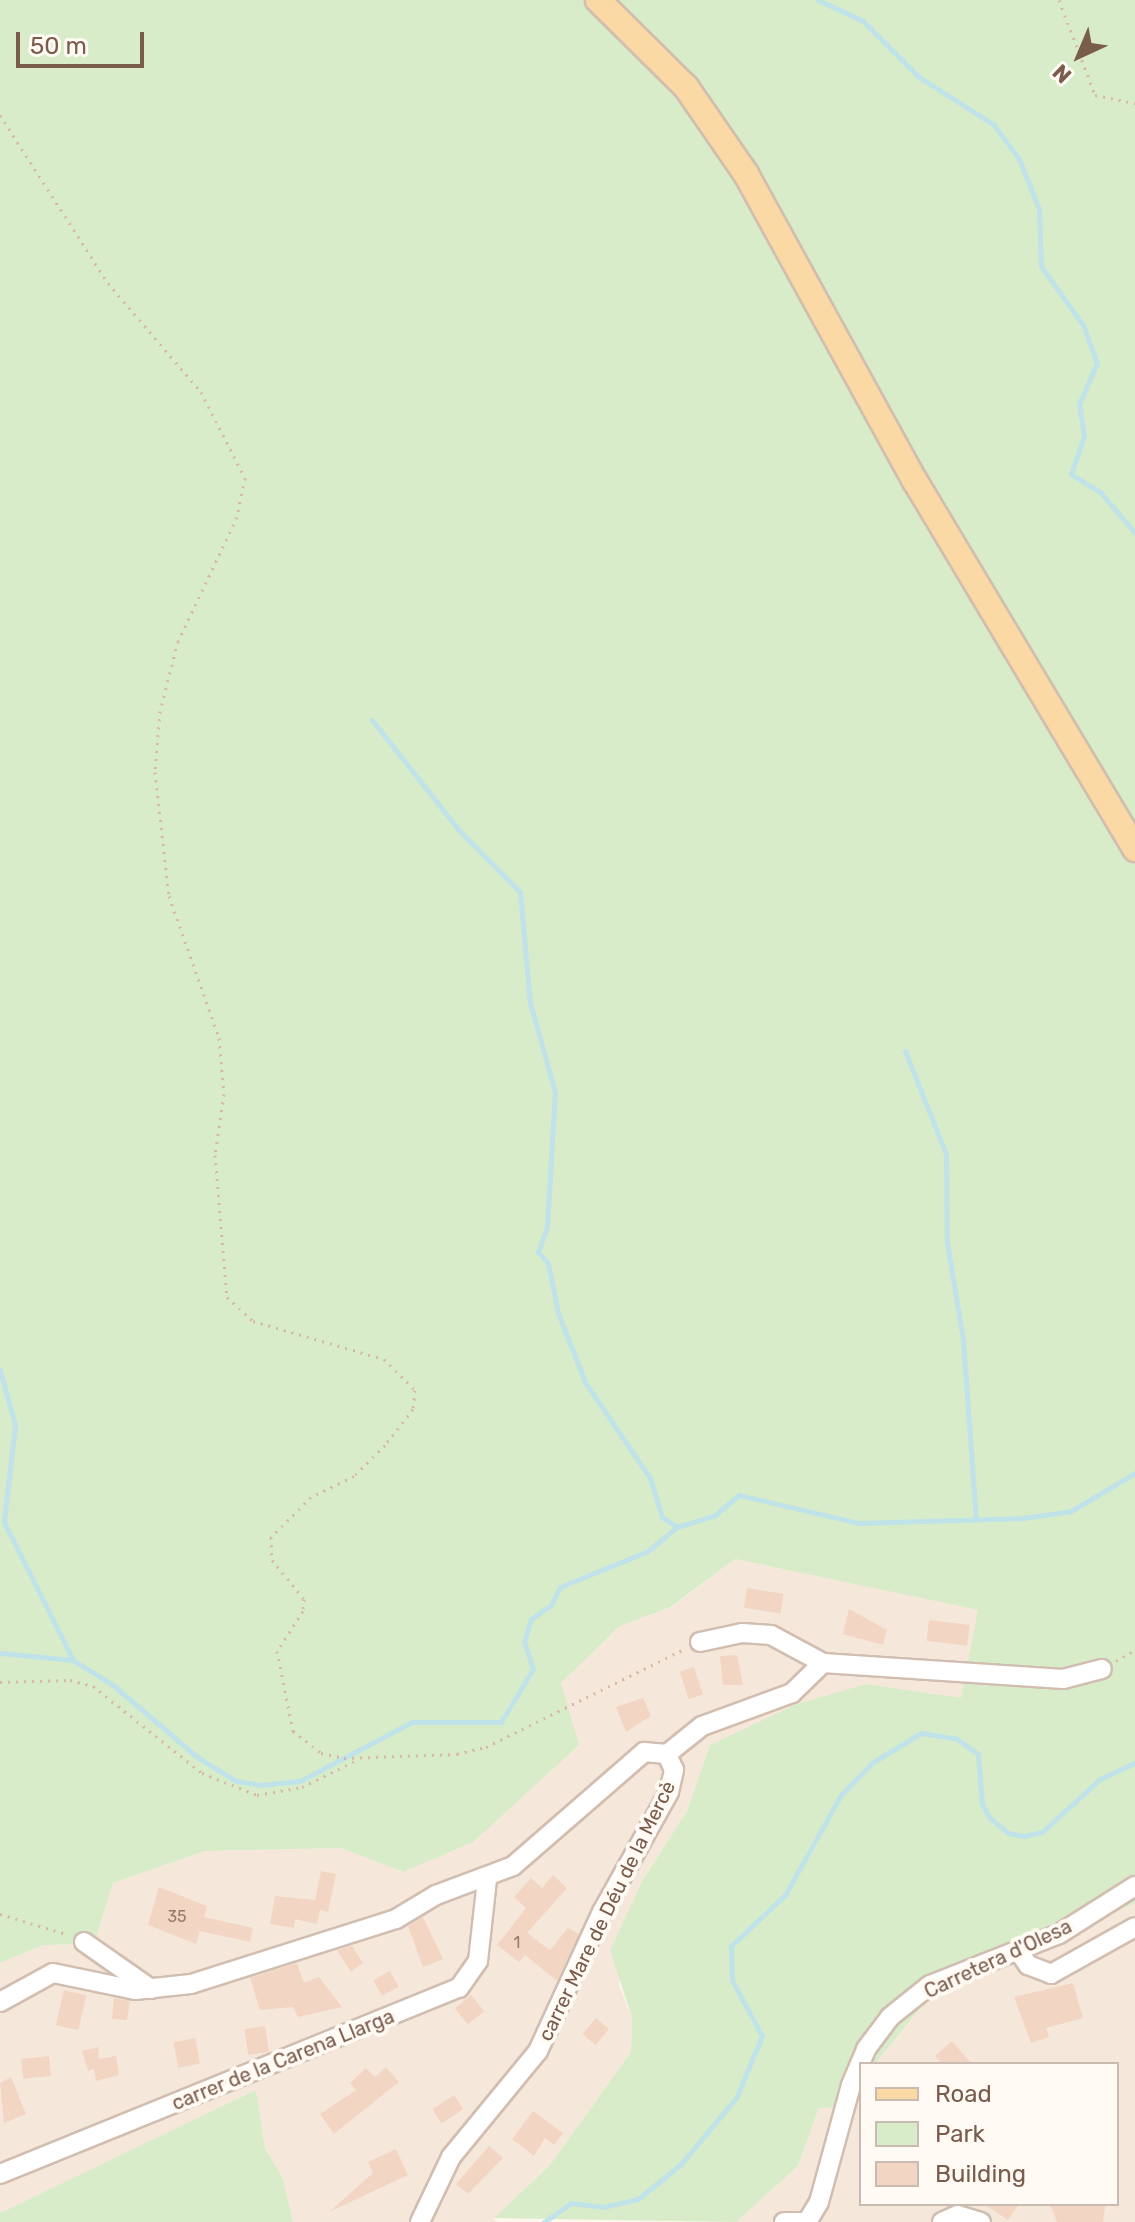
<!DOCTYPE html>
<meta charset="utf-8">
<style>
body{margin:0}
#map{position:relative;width:1135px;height:2222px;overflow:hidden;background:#fdf6ec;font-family:Rubik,sans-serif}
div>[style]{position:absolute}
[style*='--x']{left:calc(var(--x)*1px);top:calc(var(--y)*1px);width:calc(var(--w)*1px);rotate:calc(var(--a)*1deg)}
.residential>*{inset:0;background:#f5e8da}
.green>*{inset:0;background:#d8ecc9}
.stream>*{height:5px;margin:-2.5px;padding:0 2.5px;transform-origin:2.5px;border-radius:2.5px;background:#bfe3e8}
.building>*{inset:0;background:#f3d5c3;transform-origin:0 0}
.path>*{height:3px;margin-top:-1.5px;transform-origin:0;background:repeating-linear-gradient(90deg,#d9b8a5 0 2px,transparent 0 8px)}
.roads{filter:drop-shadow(2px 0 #d1beb0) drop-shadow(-2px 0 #d1beb0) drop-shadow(0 2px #d1beb0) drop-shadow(0 -2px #d1beb0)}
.minor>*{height:18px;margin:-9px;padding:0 9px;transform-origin:9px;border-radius:9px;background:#fff}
.major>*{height:24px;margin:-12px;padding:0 12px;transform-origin:12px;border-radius:12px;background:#fbd9a5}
span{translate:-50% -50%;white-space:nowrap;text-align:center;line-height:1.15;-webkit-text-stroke:8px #fffaf3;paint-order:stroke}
.number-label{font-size:16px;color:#987a6a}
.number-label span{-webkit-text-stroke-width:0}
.street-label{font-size:20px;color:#7a5c4d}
.legend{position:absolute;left:859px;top:2062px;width:260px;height:144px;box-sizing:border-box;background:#fffaf3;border:2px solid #cabbb1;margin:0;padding:10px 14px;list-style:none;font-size:24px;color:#7a5c4d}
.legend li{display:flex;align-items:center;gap:16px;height:40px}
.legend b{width:40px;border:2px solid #cabbb1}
.north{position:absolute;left:1039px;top:16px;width:80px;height:80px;-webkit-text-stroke:6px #fffaf3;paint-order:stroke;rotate:224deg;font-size:22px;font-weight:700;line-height:32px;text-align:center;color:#7a5c4d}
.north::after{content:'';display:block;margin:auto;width:28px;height:36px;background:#7a5c4d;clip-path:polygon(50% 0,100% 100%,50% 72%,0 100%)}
.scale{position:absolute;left:16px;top:32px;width:128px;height:36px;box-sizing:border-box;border:4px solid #7a5c4d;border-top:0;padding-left:10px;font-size:24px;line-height:28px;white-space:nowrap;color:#7a5c4d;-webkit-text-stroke:6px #fffaf3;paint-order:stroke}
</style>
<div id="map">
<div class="residential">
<i style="clip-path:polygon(735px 1559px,979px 1610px,962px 1699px,866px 1684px,710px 1745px,687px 1811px,644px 1878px,619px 1985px,632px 2018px,631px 2052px,550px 2165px,494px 2218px,497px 2222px,293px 2222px,283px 2180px,265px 2148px,256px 2091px,0 2213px,0 1963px,43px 1945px,94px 1944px,113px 1883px,205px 1851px,341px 1848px,403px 1872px,561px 1683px,620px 1626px,672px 1607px)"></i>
<i style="clip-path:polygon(1135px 1903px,1135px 2222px,736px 2222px,798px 2166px,819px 2108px,854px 2106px,861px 2089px,861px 2204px,1117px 2204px,1117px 2064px,875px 2064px,927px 2000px)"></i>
</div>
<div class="green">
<i style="clip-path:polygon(0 0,1135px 0,1135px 1903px,927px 2000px,875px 2064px,861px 2064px,854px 2107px,819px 2108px,798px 2166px,736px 2222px,494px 2218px,550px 2165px,631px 2052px,632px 2018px,610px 1950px,644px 1878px,687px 1811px,710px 1745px,797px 1704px,866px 1684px,961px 1698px,978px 1610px,735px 1559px,671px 1607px,620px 1626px,561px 1683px,579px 1745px,473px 1842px,403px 1872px,341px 1848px,205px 1851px,113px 1883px,94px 1944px,43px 1945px,0 1963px)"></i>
<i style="clip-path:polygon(256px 2090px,265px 2148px,283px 2179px,293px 2222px,0 2222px,0 2213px)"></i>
</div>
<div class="stream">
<i style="--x:818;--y:0;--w:50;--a:25"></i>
<i style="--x:863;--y:21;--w:79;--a:45"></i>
<i style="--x:919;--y:77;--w:89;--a:32.6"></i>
<i style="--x:994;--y:125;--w:42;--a:53.7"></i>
<i style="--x:1019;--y:159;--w:54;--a:68.2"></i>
<i style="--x:1039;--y:209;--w:57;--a:88"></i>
<i style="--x:1041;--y:266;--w:72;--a:54.6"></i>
<i style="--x:1083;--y:325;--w:40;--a:69.8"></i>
<i style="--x:1097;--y:363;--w:45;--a:113.7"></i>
<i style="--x:1079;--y:404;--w:32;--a:81"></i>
<i style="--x:1084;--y:436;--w:40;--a:108.9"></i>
<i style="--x:1071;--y:474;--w:36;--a:32"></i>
<i style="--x:1101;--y:493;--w:52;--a:49.6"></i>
<i style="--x:372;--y:720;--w:139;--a:51.7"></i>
<i style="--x:458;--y:829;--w:88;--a:45.5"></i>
<i style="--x:520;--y:892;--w:111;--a:84.9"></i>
<i style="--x:530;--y:1003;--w:92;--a:74.3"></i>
<i style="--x:555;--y:1092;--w:135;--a:93.4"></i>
<i style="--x:547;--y:1227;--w:27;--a:110"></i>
<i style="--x:538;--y:1252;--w:15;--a:48"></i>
<i style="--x:548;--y:1263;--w:51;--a:78.7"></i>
<i style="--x:558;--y:1313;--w:74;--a:68.6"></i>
<i style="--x:585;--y:1382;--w:116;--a:55.9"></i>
<i style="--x:650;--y:1478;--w:41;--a:72.9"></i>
<i style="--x:662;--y:1517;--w:18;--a:34"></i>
<i style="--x:905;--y:1051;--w:111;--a:68.3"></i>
<i style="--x:946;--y:1154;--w:89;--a:89.4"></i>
<i style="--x:947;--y:1243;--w:98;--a:80.6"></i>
<i style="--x:963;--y:1340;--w:180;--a:85.9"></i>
<i style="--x:0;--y:1370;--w:57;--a:74.7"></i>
<i style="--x:15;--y:1425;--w:98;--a:96.5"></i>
<i style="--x:4;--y:1522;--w:154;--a:63.4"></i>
<i style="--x:73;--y:1660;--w:47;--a:32"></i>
<i style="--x:113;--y:1685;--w:111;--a:40.6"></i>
<i style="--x:197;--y:1757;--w:46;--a:31.6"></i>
<i style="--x:236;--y:1781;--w:24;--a:9"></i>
<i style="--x:260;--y:1785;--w:40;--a:-5.7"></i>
<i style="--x:300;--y:1781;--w:127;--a:-27.8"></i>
<i style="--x:412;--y:1722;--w:89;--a:0"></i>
<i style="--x:501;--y:1722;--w:62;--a:-58.9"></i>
<i style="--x:533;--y:1669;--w:28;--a:-108"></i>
<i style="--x:524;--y:1642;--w:24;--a:-73"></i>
<i style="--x:531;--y:1619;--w:24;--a:-35"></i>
<i style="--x:551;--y:1605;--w:20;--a:-63"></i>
<i style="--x:560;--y:1587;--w:95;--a:-22.2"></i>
<i style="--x:648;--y:1551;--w:38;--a:-40"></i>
<i style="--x:677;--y:1527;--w:39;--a:-17"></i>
<i style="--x:714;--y:1516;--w:33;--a:-40"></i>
<i style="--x:739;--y:1495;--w:122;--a:13.2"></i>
<i style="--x:858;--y:1523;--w:165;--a:-1.7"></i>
<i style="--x:1023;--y:1518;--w:49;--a:-8.3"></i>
<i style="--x:1071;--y:1511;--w:74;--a:-30.7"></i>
<i style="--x:0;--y:1653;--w:73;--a:5.5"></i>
<i style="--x:544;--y:2222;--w:33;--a:-35"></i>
<i style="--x:571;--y:2203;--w:32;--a:7"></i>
<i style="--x:603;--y:2207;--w:36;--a:-13"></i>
<i style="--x:638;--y:2199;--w:55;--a:-39.1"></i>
<i style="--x:681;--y:2164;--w:86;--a:-50.2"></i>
<i style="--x:736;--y:2098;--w:67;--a:-67.2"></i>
<i style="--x:762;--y:2036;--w:64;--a:-118.2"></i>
<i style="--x:732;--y:1980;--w:34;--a:-92"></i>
<i style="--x:731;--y:1946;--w:74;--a:-43.4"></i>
<i style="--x:785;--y:1895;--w:115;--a:-60.8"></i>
<i style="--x:841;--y:1795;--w:45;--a:-45.9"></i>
<i style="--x:872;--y:1763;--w:57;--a:-31.5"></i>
<i style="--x:921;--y:1733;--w:36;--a:9"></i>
<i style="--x:957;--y:1739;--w:26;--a:36"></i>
<i style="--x:978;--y:1754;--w:50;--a:85.4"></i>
<i style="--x:982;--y:1804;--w:15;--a:62"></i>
<i style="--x:989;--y:1817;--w:25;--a:40"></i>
<i style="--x:1008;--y:1833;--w:16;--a:11"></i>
<i style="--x:1024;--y:1836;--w:18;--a:-13"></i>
<i style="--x:1042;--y:1832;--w:79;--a:-42.4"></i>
<i style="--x:1100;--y:1779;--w:38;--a:-25"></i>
</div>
<div class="building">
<i style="left:747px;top:1588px;width:37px;height:20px;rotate:9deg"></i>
<i style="clip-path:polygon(849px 1609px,887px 1630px,883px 1645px,843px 1634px)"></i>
<i style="left:929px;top:1620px;width:41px;height:21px;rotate:7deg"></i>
<i style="clip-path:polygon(737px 1655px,743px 1685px,723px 1685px,720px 1656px)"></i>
<i style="left:694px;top:1667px;width:29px;height:15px;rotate:72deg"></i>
<i style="clip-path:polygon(643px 1698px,651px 1716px,626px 1732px,616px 1707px)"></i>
<i style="clip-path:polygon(321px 1871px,336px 1874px,328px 1912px,320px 1910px,317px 1924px,295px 1919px,294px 1928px,270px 1924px,275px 1896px,315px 1900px)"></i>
<i style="clip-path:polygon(553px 1875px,567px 1888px,527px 1933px,550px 1950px,568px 1928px,579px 1934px,557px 1981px,525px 1955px,519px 1962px,497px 1945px,526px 1908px,514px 1897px,531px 1878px,542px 1888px)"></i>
<i style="clip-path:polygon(159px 1887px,207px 1906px,204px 1917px,253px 1928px,250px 1942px,200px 1931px,196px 1944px,148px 1925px)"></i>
<i style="clip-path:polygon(423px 1917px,443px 1959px,423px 1967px,408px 1926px)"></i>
<i style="clip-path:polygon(352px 1946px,363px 1963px,351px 1972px,337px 1950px)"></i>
<i style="clip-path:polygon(297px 1963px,304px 1983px,319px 1977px,342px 2007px,298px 2017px,293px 2007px,260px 2010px,250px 1978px)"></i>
<i style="left:390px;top:1971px;width:18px;height:19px;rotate:61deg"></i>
<i style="clip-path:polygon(1073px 1983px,1083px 2018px,1046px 2028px,1049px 2037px,1031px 2043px,1014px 1997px)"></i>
<i style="left:64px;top:1990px;width:23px;height:36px;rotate:13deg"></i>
<i style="left:471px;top:1995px;width:21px;height:21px;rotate:51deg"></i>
<i style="clip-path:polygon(114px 1998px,130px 2001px,127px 2020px,112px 2019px)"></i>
<i style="left:596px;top:2018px;width:17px;height:21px;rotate:40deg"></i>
<i style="left:265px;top:2026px;width:26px;height:21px;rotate:81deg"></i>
<i style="left:195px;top:2038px;width:26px;height:22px;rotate:79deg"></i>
<i style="clip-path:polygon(952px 2041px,972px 2064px,942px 2064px,935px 2056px)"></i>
<i style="clip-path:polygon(98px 2047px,99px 2059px,116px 2056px,119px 2075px,96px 2081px,94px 2069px,88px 2071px,82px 2051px)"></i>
<i style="left:49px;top:2056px;width:20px;height:28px;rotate:84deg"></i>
<i style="clip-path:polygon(386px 2067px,399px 2082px,334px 2134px,320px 2114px,356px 2090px,350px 2083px,366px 2068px,375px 2077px)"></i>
<i style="clip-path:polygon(11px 2077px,26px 2114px,4px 2123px,0 2083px)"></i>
<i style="left:454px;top:2095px;width:17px;height:26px;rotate:57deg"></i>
<i style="clip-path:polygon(533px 2111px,563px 2133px,554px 2145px,545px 2138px,534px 2156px,512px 2139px)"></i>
<i style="clip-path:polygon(489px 2146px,503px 2158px,468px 2194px,456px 2184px)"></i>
<i style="clip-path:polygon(396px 2149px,408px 2175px,329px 2212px,373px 2173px,368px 2162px)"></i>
<i style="clip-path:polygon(984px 2204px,1019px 2204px,1008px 2220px)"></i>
<i style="clip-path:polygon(1050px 2204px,1105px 2206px,1103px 2222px,1057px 2222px)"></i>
</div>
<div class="path">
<i style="--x:1059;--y:0;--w:102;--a:69.2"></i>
<i style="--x:1095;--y:95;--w:41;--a:11.3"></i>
<i style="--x:0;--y:115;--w:200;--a:57.3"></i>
<i style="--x:108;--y:283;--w:143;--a:49.5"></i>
<i style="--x:201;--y:392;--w:97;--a:62.9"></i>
<i style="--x:245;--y:478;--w:40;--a:102"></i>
<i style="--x:237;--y:517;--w:137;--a:115.4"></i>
<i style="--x:178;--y:641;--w:72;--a:104.4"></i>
<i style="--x:160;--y:711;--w:61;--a:94.7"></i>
<i style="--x:155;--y:772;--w:125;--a:83.6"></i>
<i style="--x:169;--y:896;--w:151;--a:70.6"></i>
<i style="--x:219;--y:1038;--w:56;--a:84.9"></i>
<i style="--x:224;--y:1094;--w:62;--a:98.4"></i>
<i style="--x:215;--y:1155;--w:143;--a:85.2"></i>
<i style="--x:227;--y:1297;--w:35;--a:43"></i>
<i style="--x:253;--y:1321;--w:136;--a:16.2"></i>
<i style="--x:384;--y:1359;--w:44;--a:45"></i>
<i style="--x:415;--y:1390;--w:19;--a:96"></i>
<i style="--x:413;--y:1409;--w:46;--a:127.9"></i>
<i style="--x:385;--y:1445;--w:44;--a:135"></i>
<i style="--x:354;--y:1476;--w:48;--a:154"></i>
<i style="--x:311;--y:1497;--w:57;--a:135"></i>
<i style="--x:271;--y:1537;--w:23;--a:88"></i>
<i style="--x:272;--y:1560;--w:50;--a:50.6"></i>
<i style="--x:304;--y:1599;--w:12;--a:95"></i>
<i style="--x:303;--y:1611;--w:48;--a:123"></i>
<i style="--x:277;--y:1651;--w:82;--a:78.7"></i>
<i style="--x:293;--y:1731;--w:36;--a:38"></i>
<i style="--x:321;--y:1753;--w:24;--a:12"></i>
<i style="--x:344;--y:1758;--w:113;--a:-2"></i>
<i style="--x:457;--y:1754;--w:30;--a:-14"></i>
<i style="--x:486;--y:1747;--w:223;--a:-26.3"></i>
<i style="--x:1116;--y:1661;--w:22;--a:-30"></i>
<i style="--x:0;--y:1682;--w:70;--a:-1.6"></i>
<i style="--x:70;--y:1680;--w:24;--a:15"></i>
<i style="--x:93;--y:1686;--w:139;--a:38.6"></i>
<i style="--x:202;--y:1773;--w:59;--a:21.8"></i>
<i style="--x:257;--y:1795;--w:46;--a:-10.1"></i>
<i style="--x:302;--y:1787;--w:64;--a:-26.2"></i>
<i style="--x:0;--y:1914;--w:72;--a:16.9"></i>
</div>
<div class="roads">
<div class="minor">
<i style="--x:700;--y:1642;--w:43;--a:-12.1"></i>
<i style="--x:742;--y:1633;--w:29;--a:4"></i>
<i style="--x:771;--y:1635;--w:59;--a:28.3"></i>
<i style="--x:823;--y:1663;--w:241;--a:3.8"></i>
<i style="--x:1063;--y:1679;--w:40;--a:-14.4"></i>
<i style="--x:84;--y:1942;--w:82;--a:35"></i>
<i style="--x:1019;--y:1952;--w:16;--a:55"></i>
<i style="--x:1028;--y:1965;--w:25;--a:21"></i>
<i style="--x:1051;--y:1974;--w:96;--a:-29.2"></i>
<i style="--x:0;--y:2002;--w:60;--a:-28.7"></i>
<i style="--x:53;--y:1973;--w:84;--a:11.7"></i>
<i style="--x:135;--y:1990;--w:56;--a:-6.1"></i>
<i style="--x:191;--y:1984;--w:215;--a:-17.6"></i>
<i style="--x:396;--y:1919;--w:47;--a:-31"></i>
<i style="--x:436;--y:1895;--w:82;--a:-20.6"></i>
<i style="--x:513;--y:1866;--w:174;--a:-41"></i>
<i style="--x:644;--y:1752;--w:23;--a:5"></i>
<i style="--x:667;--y:1754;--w:45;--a:-38.7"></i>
<i style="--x:702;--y:1726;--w:96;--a:-20.1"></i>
<i style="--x:792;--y:1693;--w:43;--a:-44.1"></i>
<i style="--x:0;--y:2174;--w:495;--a:-22.1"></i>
<i style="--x:459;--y:1988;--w:33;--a:-55"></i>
<i style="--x:478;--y:1961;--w:81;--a:-83.7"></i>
<i style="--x:420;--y:2222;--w:72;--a:-64.5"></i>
<i style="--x:451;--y:2157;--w:137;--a:-50.6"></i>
<i style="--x:538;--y:2051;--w:153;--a:-65.3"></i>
<i style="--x:602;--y:1912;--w:137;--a:-60.8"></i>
<i style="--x:669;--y:1792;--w:23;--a:-77"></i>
<i style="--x:674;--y:1770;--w:17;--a:-114"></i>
<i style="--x:784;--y:2222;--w:19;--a:0"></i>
<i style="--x:807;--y:2222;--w:23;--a:-59"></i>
<i style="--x:819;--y:2202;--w:121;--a:-74.7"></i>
<i style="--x:851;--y:2085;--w:39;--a:-67"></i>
<i style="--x:866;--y:2049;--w:40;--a:-53"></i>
<i style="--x:890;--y:2017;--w:51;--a:-38.7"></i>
<i style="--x:930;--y:1985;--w:139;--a:-21.6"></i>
<i style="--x:1059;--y:1934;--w:90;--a:-32.3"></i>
<i style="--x:942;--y:2222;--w:17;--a:-24"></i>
<i style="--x:958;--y:2215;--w:24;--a:17"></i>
</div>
<div class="major">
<i style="--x:598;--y:0;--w:124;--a:44.7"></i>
<i style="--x:686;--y:87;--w:106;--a:55.4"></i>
<i style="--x:746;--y:174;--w:350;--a:61.2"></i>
<i style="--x:915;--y:481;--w:429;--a:59.1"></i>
</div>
</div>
<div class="number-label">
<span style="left:177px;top:1917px">35</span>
<span style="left:517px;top:1943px">1</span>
</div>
<div class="street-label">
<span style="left:607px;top:1911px;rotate:-64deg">carrer Mare de Déu de la Mercè</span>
<span style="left:998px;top:1959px;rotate:-25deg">Carretera d'Olesa</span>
<span style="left:283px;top:2060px;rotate:-22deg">carrer de la Carena Llarga</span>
</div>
<ul class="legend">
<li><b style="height:10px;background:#fbd9a5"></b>Road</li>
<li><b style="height:22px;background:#d8ecc9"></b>Park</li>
<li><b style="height:22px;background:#f3d5c3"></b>Building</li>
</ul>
<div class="north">N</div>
<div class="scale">50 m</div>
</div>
